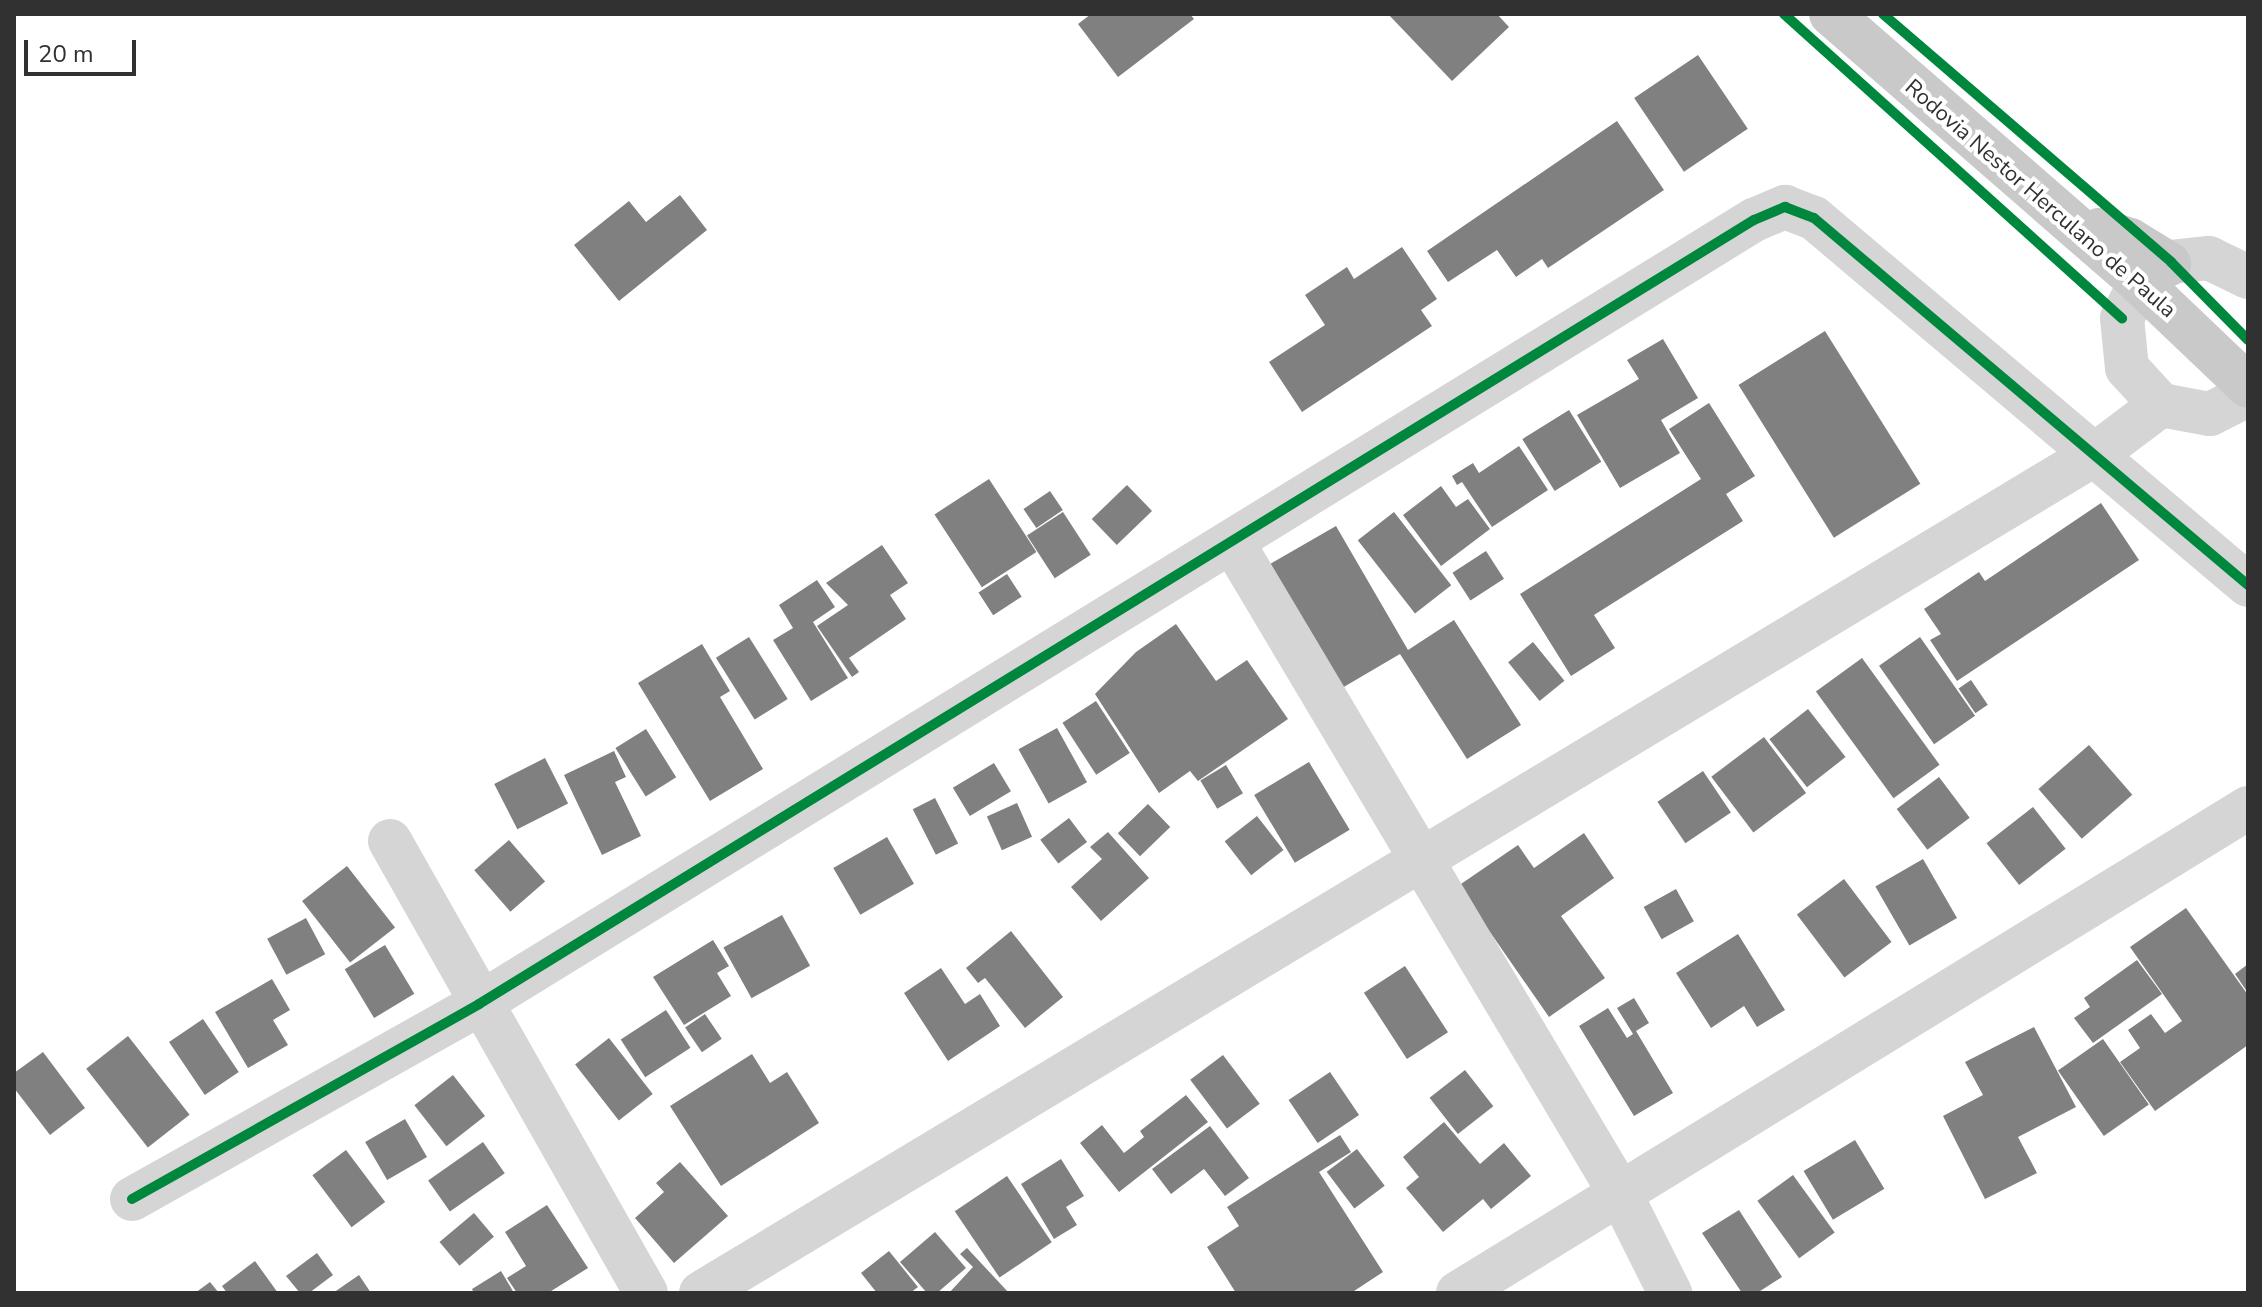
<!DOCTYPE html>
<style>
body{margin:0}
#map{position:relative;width:2262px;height:1307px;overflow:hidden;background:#fff;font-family:"Nunito Sans",sans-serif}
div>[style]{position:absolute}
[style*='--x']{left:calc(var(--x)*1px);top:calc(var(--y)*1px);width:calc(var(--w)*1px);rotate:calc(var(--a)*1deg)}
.building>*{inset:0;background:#808080;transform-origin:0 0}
.minor>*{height:44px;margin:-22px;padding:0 22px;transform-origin:22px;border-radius:22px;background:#d5d5d5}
.major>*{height:44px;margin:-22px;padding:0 22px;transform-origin:22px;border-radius:22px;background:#c9c9c9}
.cycleway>*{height:10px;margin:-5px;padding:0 5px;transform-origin:5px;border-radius:5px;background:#00873e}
span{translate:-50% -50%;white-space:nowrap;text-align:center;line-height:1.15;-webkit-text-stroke:8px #fff;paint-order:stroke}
.street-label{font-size:22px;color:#313131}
.frame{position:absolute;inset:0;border:16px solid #313131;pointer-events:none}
.scale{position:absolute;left:24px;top:40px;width:112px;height:36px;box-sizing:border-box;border:4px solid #313131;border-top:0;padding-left:10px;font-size:24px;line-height:28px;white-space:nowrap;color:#313131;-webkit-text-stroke:6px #fff;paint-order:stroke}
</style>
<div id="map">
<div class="building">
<i style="clip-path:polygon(1091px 14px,1190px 14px,1194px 19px,1118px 77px,1078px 24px)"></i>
<i style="clip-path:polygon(1388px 14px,1497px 14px,1509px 27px,1452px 81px)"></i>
<i style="left:1698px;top:55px;width:89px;height:77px;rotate:56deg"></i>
<i style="clip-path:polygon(1617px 121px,1664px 190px,1548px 268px,1542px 259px,1516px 277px,1497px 250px,1448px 282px,1427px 251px)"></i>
<i style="clip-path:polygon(680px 195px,707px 230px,619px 301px,574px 245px,629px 201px,646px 222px)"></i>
<i style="clip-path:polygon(1402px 247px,1437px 299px,1421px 310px,1432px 326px,1302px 412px,1269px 362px,1325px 325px,1305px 295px,1347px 267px,1354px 279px)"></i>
<i style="left:1825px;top:331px;width:180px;height:102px;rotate:58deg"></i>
<i style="clip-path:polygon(1663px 339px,1698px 398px,1661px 420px,1680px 453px,1620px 488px,1577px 415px,1639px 379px,1627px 360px)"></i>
<i style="clip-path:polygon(1709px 403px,1755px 476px,1726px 494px,1743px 521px,1594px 615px,1615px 648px,1571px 676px,1520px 594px,1701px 479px,1669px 429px)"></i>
<i style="left:1569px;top:410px;width:61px;height:55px;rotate:58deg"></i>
<i style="clip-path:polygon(1519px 446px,1548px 490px,1492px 527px,1462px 482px,1457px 485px,1452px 476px,1473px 463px,1479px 473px)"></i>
<i style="left:989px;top:479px;width:87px;height:65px;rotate:57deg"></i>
<i style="left:1127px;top:485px;width:36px;height:49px;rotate:46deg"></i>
<i style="clip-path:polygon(1441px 486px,1456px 507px,1468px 499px,1490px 529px,1441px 566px,1403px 515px)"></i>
<i style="left:1050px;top:491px;width:23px;height:32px;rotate:56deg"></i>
<i style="clip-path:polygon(2101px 503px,2139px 560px,1957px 681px,1930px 640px,1941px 634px,1924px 609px,1979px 572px,1985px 581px)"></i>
<i style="left:1063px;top:512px;width:51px;height:43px;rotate:57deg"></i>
<i style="left:1394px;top:512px;width:93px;height:46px;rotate:52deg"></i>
<i style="clip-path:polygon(1336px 526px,1408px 650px,1454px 620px,1521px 725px,1467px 759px,1400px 654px,1342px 688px,1270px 564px)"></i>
<i style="clip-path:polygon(882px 545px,908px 583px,890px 595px,906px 619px,849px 658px,859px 672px,852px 677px,817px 626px,848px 605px,826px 583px)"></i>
<i style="left:1486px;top:551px;width:33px;height:40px;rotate:57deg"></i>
<i style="left:1007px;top:574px;width:27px;height:34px;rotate:57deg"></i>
<i style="clip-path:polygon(817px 580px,835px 607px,813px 622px,848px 678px,811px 701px,773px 640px,793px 628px,779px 605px)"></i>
<i style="clip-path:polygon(1176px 624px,1216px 681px,1247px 660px,1288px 719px,1198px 781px,1190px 771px,1159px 793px,1095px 694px,1136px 652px)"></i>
<i style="left:749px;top:637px;width:73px;height:39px;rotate:58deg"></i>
<i style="left:1920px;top:637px;width:96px;height:50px;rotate:55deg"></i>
<i style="left:1533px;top:642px;width:50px;height:32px;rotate:51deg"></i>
<i style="clip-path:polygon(702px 644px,730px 691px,720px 697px,763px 769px,710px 801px,638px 683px)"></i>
<i style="left:1862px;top:658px;width:132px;height:57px;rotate:54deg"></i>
<i style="left:1971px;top:680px;width:30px;height:15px;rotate:56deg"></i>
<i style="left:1096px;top:701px;width:62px;height:40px;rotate:57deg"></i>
<i style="left:1808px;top:709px;width:61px;height:49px;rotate:52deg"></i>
<i style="left:1057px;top:728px;width:62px;height:44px;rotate:61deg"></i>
<i style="left:646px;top:729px;width:57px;height:36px;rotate:58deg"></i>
<i style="left:1764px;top:737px;width:70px;height:66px;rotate:53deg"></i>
<i style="left:2089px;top:745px;width:66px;height:67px;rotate:49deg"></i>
<i style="clip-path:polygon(614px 751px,626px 777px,615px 782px,641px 836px,602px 855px,564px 775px)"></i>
<i style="left:545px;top:758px;width:51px;height:57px;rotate:63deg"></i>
<i style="left:1309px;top:762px;width:79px;height:64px;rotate:59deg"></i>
<i style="left:994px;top:763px;width:33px;height:48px;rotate:59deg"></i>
<i style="left:1226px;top:765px;width:33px;height:30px;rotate:59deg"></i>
<i style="left:1703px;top:771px;width:50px;height:55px;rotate:56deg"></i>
<i style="left:1939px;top:777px;width:51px;height:53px;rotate:53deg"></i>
<i style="left:935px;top:798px;width:51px;height:25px;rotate:63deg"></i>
<i style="left:1017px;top:803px;width:37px;height:33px;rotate:66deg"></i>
<i style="left:1148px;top:804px;width:32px;height:42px;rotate:46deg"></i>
<i style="left:2033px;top:807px;width:53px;height:59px;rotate:52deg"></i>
<i style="left:1257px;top:816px;width:43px;height:41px;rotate:52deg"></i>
<i style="left:1069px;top:818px;width:30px;height:36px;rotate:53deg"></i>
<i style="clip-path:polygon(1108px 832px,1149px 878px,1101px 921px,1071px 887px,1102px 859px,1090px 847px)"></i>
<i style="clip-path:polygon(1584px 833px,1614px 878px,1561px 916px,1605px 978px,1549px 1017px,1458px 886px,1518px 845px,1534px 868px)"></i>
<i style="left:887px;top:837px;width:54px;height:62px;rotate:60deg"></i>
<i style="left:509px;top:840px;width:55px;height:46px;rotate:49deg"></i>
<i style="left:1923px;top:859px;width:68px;height:55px;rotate:60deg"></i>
<i style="left:347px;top:866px;width:78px;height:57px;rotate:52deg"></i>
<i style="left:1844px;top:879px;width:79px;height:59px;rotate:53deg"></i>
<i style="left:1676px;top:889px;width:37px;height:37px;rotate:61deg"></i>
<i style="clip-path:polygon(2186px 908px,2248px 995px,2248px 1045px,2155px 1111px,2120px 1062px,2140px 1048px,2128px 1030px,2151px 1014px,2165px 1033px,2182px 1021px,2130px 947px)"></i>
<i style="left:782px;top:915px;width:58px;height:67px;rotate:61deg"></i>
<i style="left:306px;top:918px;width:41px;height:44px;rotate:62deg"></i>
<i style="clip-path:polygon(1011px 931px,1063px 997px,1025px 1028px,985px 978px,978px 983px,966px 968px)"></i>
<i style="clip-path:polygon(1738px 934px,1785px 1010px,1757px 1027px,1744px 1006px,1711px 1028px,1676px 973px)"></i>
<i style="clip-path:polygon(713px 940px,729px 966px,717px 973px,731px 996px,684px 1025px,653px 977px)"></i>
<i style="left:385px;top:945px;width:57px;height:47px;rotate:59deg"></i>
<i style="clip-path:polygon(2137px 960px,2162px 994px,2093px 1043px,2074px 1018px,2090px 1007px,2084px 998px)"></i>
<i style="clip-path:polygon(2248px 964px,2248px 993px,2235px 974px)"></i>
<i style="left:1405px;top:966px;width:79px;height:49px;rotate:57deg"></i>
<i style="clip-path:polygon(941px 968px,965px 1004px,980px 994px,1000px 1026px,948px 1061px,904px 993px)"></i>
<i style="clip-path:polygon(272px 979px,290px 1010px,273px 1020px,288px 1045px,248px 1068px,215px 1012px)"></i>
<i style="clip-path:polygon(1634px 998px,1649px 1023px,1636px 1031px,1673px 1093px,1634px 1116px,1579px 1026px,1608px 1008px,1627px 1038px,1633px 1034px,1617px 1008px)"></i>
<i style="left:666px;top:1010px;width:45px;height:54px;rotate:57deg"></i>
<i style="left:705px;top:1014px;width:30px;height:24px;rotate:56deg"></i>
<i style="left:203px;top:1019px;width:64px;height:41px;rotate:56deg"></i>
<i style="clip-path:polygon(2034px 1027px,2076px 1107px,2018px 1137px,2037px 1173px,1985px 1199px,1943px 1116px,1983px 1095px,1965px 1062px)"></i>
<i style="left:128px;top:1036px;width:100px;height:53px;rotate:52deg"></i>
<i style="left:609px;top:1038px;width:71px;height:43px;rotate:52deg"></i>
<i style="left:2103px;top:1039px;width:80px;height:55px;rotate:55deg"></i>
<i style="clip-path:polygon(43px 1052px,85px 1108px,50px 1135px,14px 1088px,14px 1073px)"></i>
<i style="clip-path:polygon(752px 1054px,770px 1083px,787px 1072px,819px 1123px,721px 1186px,670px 1106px)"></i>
<i style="left:1223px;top:1055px;width:61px;height:41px;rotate:53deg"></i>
<i style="left:1465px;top:1070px;width:46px;height:45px;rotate:52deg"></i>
<i style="left:1330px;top:1072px;width:52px;height:50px;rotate:56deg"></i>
<i style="left:453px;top:1075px;width:52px;height:49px;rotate:52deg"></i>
<i style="clip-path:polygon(1186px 1095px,1208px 1122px,1119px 1192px,1080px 1143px,1102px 1125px,1124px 1153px,1144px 1137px,1140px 1131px)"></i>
<i style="left:405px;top:1119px;width:44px;height:46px;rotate:60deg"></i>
<i style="clip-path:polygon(1444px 1122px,1480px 1164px,1504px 1143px,1531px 1176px,1491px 1209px,1483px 1199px,1443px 1232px,1406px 1188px,1419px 1177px,1403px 1157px)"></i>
<i style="clip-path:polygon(1210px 1126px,1249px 1178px,1225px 1196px,1204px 1169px,1171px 1194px,1152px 1169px)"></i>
<i style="clip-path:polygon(1340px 1135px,1351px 1152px,1319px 1172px,1383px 1272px,1351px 1293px,1236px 1293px,1207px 1247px,1239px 1226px,1227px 1207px)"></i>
<i style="left:1855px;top:1140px;width:57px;height:60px;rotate:59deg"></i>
<i style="left:483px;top:1142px;width:38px;height:67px;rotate:55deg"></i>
<i style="left:1357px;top:1149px;width:46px;height:38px;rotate:53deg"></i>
<i style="left:346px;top:1150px;width:65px;height:42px;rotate:53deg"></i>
<i style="clip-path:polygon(1061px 1159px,1084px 1196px,1066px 1207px,1077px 1225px,1054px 1239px,1021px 1184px)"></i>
<i style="clip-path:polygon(680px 1162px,728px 1216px,674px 1263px,635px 1218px,664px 1192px,656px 1183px)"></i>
<i style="left:1793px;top:1175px;width:71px;height:44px;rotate:54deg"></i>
<i style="left:1007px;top:1176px;width:80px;height:63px;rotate:56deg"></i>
<i style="clip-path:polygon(547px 1205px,588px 1268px,548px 1293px,517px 1293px,507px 1278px,526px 1266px,505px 1232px)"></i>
<i style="clip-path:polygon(1739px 1210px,1782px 1277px,1757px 1293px,1742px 1293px,1702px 1233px)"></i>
<i style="left:474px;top:1213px;width:31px;height:45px;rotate:50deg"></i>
<i style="clip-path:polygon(935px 1232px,966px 1268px,937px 1293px,927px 1293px,900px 1262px)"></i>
<i style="clip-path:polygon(967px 1248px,1009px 1293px,949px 1293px,973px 1267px,960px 1254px)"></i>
<i style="clip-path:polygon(889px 1251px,918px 1287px,910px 1293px,877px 1293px,861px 1273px)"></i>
<i style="clip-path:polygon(317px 1253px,333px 1275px,309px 1293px,300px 1293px,286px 1276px)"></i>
<i style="clip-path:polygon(255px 1261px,278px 1293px,227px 1293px,222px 1286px)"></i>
<i style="clip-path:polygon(501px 1271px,514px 1293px,474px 1293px,472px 1289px)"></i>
<i style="clip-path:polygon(359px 1275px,371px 1293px,333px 1293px)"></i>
<i style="clip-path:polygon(210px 1282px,219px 1293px,195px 1293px)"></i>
</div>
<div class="minor">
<i style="--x:2248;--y:277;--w:43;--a:-154"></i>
<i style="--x:2209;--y:258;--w:38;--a:174"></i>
<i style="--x:2171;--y:262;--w:37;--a:146"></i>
<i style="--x:2140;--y:283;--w:39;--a:117"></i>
<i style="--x:2122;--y:318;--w:50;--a:84.3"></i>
<i style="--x:2127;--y:368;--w:50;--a:47.4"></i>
<i style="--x:2161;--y:405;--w:50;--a:10.4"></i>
<i style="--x:2210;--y:414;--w:42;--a:-26.6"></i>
<i style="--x:1233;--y:543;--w:759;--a:59.24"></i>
<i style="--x:1621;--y:1195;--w:110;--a:63.4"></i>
<i style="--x:390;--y:841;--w:519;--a:60.47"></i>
<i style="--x:132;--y:1199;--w:398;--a:-29.3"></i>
<i style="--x:479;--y:1004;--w:1497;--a:-31.59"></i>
<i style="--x:1754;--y:220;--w:34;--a:-23"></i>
<i style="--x:1785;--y:207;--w:31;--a:21"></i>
<i style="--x:1814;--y:218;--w:568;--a:40.22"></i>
<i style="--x:701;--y:1293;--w:1629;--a:-31.04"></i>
<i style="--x:2097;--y:453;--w:80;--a:-36.9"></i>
<i style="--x:1458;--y:1293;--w:927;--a:-31.55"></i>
</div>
<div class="major">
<i style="--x:1831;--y:14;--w:410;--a:41"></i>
<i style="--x:2140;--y:283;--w:149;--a:43.6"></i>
<i style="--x:2099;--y:230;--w:33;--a:18"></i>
<i style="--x:2130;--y:240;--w:46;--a:31.6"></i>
</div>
<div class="cycleway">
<i style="--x:1784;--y:14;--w:455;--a:42"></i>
<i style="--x:1883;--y:14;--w:380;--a:40.7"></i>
<i style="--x:2171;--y:262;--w:110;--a:45.4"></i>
<i style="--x:132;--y:1199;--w:398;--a:-29.3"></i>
<i style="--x:479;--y:1004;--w:1497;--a:-31.59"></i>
<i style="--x:1754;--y:220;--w:34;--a:-23"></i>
<i style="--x:1785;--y:207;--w:31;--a:21"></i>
<i style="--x:1814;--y:218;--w:568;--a:40.22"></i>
</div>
<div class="street-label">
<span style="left:2040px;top:199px;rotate:41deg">Rodovia Nestor Herculano de Paula</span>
</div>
<div class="frame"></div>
<div class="scale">20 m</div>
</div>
